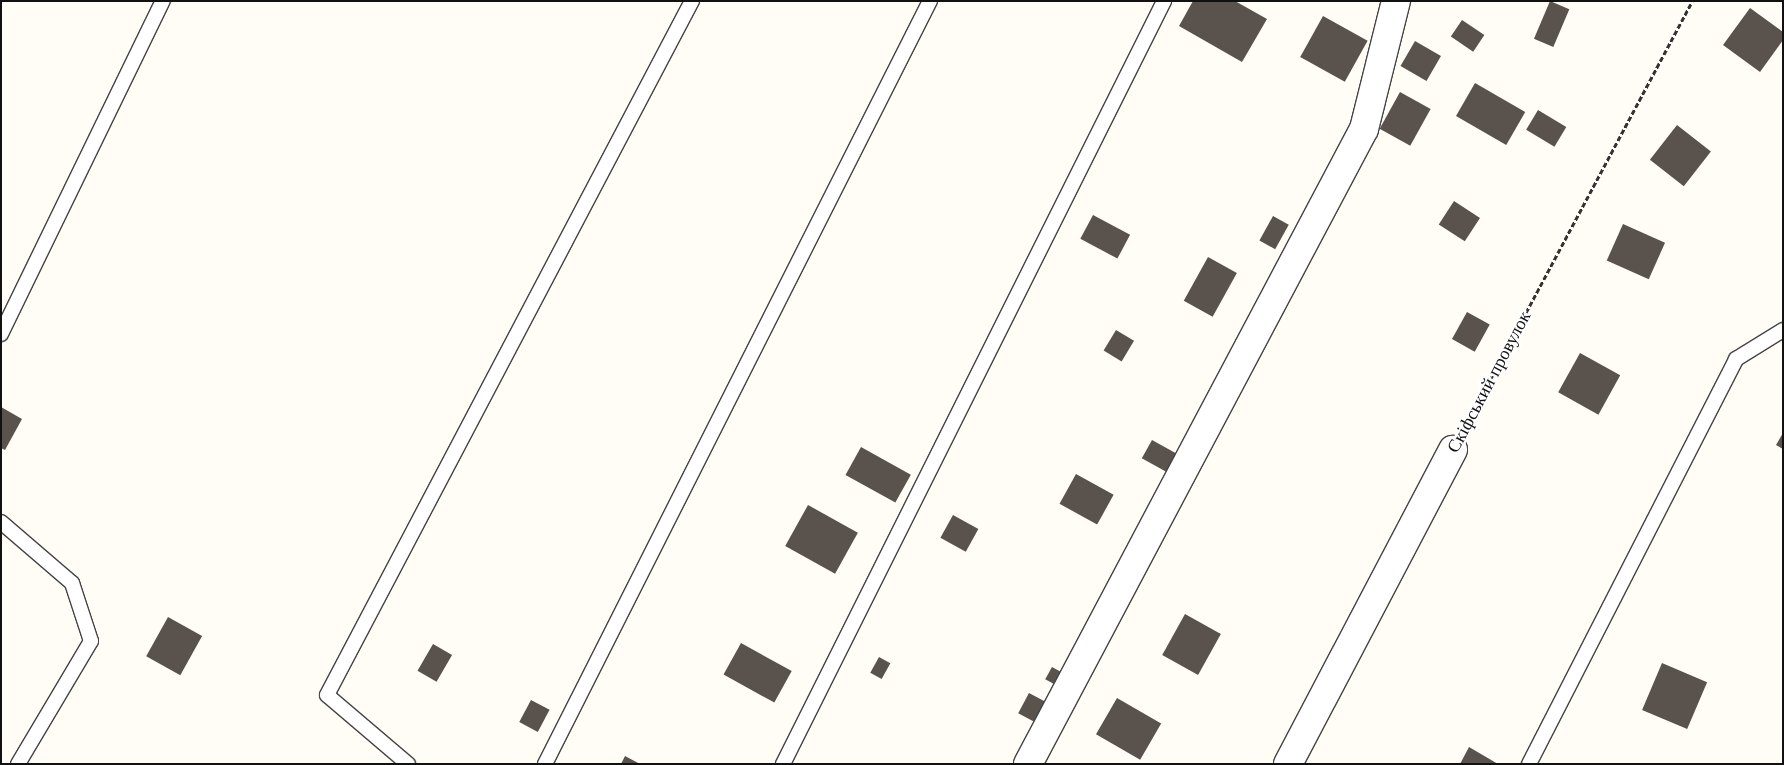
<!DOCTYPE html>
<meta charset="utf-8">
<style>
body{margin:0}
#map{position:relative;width:1784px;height:765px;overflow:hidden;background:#fffdf5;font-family:"Libre Baskerville",serif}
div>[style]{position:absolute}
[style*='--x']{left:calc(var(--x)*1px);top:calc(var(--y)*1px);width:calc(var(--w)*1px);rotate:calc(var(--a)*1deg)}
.building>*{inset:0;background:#5a524d;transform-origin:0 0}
.path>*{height:3px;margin-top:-1.5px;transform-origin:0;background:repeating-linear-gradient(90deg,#333 0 5px,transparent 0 7.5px)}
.roads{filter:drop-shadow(1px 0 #444) drop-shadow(-1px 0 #444) drop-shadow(0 1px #444) drop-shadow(0 -1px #444)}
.lane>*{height:14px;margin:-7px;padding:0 7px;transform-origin:7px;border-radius:7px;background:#fff}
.street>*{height:28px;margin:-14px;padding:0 14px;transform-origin:14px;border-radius:14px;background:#fff}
span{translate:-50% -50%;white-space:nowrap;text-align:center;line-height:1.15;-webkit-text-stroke:5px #fff;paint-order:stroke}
.street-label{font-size:18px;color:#111}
.frame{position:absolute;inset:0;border:2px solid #111;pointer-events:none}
</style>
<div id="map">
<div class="building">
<i style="clip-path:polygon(1193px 1px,1235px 1px,1267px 19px,1242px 62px,1179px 26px)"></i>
<i style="left:1550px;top:1px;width:21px;height:41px;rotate:23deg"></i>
<i style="clip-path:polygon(1750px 8px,1783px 32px,1783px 40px,1760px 72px,1723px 45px)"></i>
<i style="left:1323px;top:16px;width:51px;height:47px;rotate:29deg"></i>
<i style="left:1462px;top:20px;width:27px;height:20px;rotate:34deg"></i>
<i style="left:1415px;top:41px;width:30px;height:29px;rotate:30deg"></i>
<i style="left:1475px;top:83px;width:58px;height:38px;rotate:30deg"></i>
<i style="left:1400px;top:92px;width:35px;height:42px;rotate:29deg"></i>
<i style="left:1538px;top:110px;width:33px;height:23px;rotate:31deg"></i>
<i style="left:1677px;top:125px;width:43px;height:44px;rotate:38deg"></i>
<i style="left:1454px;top:201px;width:31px;height:28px;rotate:33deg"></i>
<i style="left:1093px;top:215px;width:42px;height:27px;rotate:28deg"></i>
<i style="left:1273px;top:216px;width:18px;height:28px;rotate:29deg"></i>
<i style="left:1623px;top:224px;width:46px;height:40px;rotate:24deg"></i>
<i style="left:1208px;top:257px;width:33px;height:50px;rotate:29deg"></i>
<i style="left:1467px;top:312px;width:26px;height:31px;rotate:29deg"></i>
<i style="left:1116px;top:330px;width:21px;height:24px;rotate:31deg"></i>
<i style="left:1580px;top:353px;width:46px;height:45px;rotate:29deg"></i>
<i style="clip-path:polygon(1px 407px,22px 419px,5px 450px,1px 448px)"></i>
<i style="clip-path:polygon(1783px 433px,1783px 449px,1776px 445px)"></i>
<i style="left:1152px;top:440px;width:33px;height:21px;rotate:29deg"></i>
<i style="left:861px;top:447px;width:57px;height:32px;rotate:29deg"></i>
<i style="left:1076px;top:474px;width:43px;height:34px;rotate:29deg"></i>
<i style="left:808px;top:505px;width:57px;height:47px;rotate:29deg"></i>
<i style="left:953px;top:515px;width:29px;height:26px;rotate:29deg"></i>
<i style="left:1185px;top:614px;width:41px;height:47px;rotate:29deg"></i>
<i style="left:168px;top:617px;width:39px;height:45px;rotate:29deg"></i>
<i style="left:741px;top:643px;width:58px;height:36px;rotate:29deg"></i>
<i style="left:433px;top:644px;width:22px;height:31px;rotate:30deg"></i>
<i style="left:879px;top:657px;width:13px;height:18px;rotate:29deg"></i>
<i style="left:1662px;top:663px;width:49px;height:51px;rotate:23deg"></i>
<i style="left:1052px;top:667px;width:10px;height:14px;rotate:29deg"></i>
<i style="left:1029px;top:693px;width:24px;height:23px;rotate:28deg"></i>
<i style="left:1117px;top:698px;width:51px;height:42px;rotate:30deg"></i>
<i style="left:531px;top:700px;width:21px;height:25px;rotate:28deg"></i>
<i style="clip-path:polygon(1469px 747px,1498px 764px,1460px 764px)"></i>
<i style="clip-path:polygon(625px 756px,640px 764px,621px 764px)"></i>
</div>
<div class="path">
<i style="--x:1466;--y:425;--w:480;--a:-61.9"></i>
</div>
<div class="roads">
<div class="lane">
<i style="--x:1;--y:334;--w:370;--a:-64.1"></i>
<i style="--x:1;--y:522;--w:94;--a:40.7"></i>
<i style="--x:72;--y:583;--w:61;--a:71.9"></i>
<i style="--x:91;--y:641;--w:143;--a:120.7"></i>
<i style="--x:408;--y:764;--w:106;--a:-139.6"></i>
<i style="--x:327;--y:695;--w:784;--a:-62.26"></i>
<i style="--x:545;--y:764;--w:855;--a:-63.23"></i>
<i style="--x:783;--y:764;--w:853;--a:-63.46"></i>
<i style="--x:1529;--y:764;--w:455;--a:-62.9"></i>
<i style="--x:1736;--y:359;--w:55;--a:-31.7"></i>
</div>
<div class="street">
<i style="--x:1028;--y:764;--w:718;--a:-62.12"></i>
<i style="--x:1364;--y:129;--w:132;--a:-76"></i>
<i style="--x:1288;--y:764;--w:355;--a:-62.3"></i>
</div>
</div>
<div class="street-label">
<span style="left:1489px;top:382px;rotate:-62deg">Скіфський провулок</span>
</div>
<div class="frame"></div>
</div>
